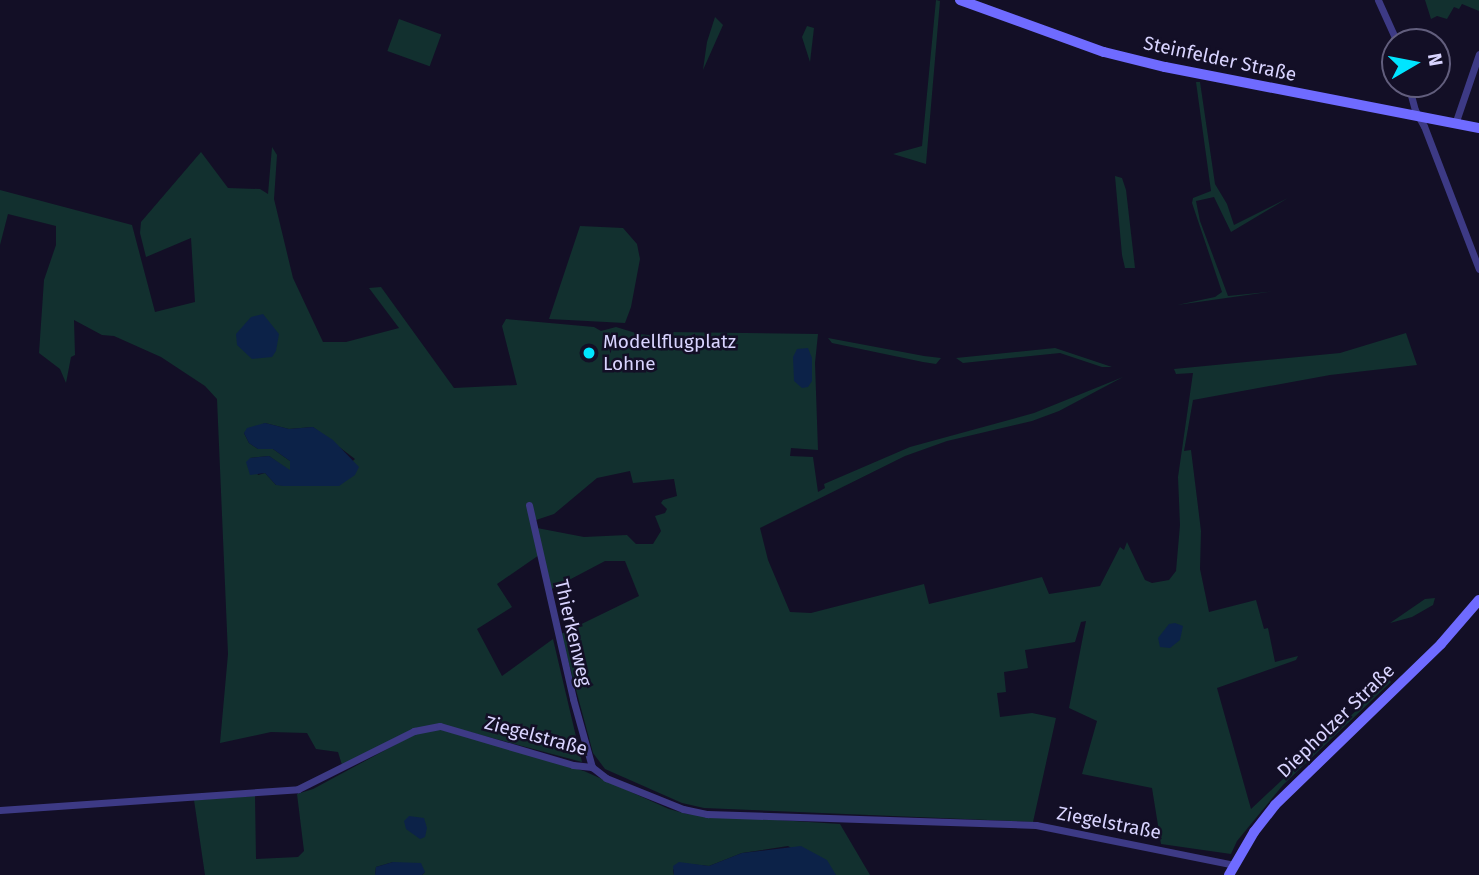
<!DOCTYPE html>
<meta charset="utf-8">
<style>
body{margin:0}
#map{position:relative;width:1479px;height:875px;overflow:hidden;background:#130f26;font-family:"Fira Sans",sans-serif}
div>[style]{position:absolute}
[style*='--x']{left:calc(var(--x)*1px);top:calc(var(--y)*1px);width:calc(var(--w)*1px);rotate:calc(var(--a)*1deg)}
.green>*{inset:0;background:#12302f;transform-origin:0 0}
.water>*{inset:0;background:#0c2248}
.street>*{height:7px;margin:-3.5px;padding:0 3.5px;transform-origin:3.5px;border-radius:3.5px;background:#3d3a85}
.secondary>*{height:10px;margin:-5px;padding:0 5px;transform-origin:5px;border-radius:5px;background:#6f6bff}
.dots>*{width:19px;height:19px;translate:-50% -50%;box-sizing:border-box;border:4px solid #130f26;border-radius:50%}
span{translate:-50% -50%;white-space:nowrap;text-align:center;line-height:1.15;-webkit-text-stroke:5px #130f26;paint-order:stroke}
.street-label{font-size:19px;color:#d9d4ff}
.poi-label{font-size:19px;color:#d9d4ff}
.left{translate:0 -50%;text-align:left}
.north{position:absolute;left:1381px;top:28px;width:70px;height:70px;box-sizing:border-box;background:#130f26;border:2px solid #625e7d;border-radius:50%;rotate:80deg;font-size:19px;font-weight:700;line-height:28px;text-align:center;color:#d9d4ff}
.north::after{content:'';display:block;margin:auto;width:24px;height:32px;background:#00e5ff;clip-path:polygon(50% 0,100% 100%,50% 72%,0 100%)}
</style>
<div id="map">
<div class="green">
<i style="clip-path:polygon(936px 0,940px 1px,926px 164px,893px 154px,922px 146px)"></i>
<i style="clip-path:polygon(1425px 0,1479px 0,1479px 11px,1462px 4px,1459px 9px,1454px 7px,1447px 19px,1437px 16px,1431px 19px)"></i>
<i style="clip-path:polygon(715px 17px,723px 25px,703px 70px,707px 42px)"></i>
<i style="left:399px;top:19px;width:45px;height:34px;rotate:20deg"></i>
<i style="clip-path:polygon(807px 26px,814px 28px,810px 62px,802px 37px)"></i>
<i style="clip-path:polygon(1196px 82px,1200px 82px,1215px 184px,1227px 204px,1234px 225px,1288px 198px,1231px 232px,1214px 197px,1196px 201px,1200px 221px,1228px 296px,1276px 291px,1177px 305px,1215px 297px,1222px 292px,1192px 203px,1193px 198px,1211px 191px)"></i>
<i style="clip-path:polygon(evenodd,272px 147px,277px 155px,274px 199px,293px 278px,323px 342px,346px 342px,399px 328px,369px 288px,381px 287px,454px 388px,517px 385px,502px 326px,506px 319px,594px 327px,601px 331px,616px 327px,639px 334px,668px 337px,669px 332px,818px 334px,815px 363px,818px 450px,791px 448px,790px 456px,813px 457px,818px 492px,825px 488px,824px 484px,910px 447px,1034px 413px,1123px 377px,1059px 411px,1032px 421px,947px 441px,905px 456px,760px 528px,768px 560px,790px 612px,811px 613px,924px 584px,929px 604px,1042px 577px,1049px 594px,1100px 586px,1120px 547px,1124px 550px,1127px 542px,1145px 580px,1152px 583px,1169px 580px,1176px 571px,1180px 525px,1178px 477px,1193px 373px,1176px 374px,1174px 369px,1340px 353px,1406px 333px,1417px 365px,1330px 375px,1193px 400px,1184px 451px,1191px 450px,1201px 531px,1200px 569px,1209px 612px,1256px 600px,1264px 629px,1268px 628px,1275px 662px,1298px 656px,1296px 660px,1217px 688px,1251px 809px,1389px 680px,1391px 682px,1283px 785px,1237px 841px,1231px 854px,1161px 844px,1152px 788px,1082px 774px,1097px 721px,1069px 708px,1086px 621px,1081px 622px,1075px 642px,1025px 650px,1028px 668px,1004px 672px,1006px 692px,997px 693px,1000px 717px,1032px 713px,1056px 718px,1033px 822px,704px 808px,682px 803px,605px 769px,593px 753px,561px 634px,639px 596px,625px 561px,605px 561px,550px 590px,542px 553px,497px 584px,512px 607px,477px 629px,502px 676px,553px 639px,582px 762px,440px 724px,413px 729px,342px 765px,338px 752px,316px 749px,307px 733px,271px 732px,220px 743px,228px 654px,217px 399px,205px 386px,161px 357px,114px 336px,102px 335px,74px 320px,75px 355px,71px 357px,66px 383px,60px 369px,39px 353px,44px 280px,56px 245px,56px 226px,8px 214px,0 245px,0 190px,132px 225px,155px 312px,195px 302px,191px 238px,146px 257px,140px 233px,141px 222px,201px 152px,228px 188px,260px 189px,268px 194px,272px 147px,265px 423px,289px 429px,313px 427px,355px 459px,325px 486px,276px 485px,265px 473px,258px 475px,250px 458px,269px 456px,290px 471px,290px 461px,273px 449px,258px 449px,249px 443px,244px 433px,265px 423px,272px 147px,630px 471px,633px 483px,674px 479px,677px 496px,663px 500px,661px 503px,667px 509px,665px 513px,655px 516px,661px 531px,653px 544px,636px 544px,627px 535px,584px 537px,537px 528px,536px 520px,554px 514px,597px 478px,630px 471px)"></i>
<i style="clip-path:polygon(1115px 176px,1122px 178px,1126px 190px,1135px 268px,1125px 268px,1122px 255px)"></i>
<i style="clip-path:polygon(580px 226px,623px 228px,637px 244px,640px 259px,631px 307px,625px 323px,549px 319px)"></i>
<i style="clip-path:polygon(828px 338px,924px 356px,941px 358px,936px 364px,923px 362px,832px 343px)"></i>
<i style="clip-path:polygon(1055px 348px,1112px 367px,1102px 367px,1060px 353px,963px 363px,956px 358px)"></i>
<i style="clip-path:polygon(1435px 598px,1433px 605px,1412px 617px,1390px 623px,1425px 599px)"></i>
<i style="clip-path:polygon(439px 729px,584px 771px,669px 809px,687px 814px,840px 824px,870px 875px,836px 875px,788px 846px,742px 853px,709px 866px,679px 863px,673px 870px,674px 875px,422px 875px,425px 872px,393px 862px,376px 867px,375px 875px,205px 875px,194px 800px,255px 796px,256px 859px,298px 857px,304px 851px,297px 794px,313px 789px,415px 734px)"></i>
</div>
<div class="water">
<i style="clip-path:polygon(263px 314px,279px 334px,276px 351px,272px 357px,252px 359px,237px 345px,236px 334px,251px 317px)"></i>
<i style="clip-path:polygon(808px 348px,812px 358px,812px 381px,808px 387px,802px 388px,794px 381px,793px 357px,797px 349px)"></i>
<i style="clip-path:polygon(265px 423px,289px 429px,313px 427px,333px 440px,359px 467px,355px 475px,339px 486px,283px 486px,276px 485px,265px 473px,250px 475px,246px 462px,250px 458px,269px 456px,290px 470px,290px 461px,273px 449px,258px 449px,249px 443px,244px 433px,247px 428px)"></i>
<i style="clip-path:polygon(1175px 623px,1183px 626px,1180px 640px,1170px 648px,1160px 647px,1158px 638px,1169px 624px)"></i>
<i style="clip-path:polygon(409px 816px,424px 818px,427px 828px,425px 837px,420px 839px,406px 829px,404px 821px)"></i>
<i style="clip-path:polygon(801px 846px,827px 860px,836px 875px,674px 875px,673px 866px,679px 862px,709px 866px,742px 853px)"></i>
<i style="clip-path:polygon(393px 862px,421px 863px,425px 872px,422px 875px,375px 875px,376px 867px)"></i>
</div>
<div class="street">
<i style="--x:1378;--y:0;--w:46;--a:65.7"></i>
<i style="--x:1408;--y:84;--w:27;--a:75"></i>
<i style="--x:1415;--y:110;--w:18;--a:61"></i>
<i style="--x:1424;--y:126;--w:153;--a:69"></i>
<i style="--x:1455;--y:124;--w:74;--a:-71.1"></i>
<i style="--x:529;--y:505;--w:199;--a:77.2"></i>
<i style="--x:573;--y:699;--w:71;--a:74.4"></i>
<i style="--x:0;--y:810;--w:299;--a:-4"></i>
<i style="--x:298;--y:789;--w:130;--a:-26.6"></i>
<i style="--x:414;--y:731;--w:26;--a:-11"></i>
<i style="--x:440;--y:726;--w:139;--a:16.3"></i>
<i style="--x:573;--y:765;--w:19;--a:6"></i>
<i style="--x:592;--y:767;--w:18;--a:38"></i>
<i style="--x:606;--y:778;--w:83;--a:21.9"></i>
<i style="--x:683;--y:809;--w:25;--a:12"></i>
<i style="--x:707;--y:814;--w:329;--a:1.9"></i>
<i style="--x:1036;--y:825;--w:202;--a:11.4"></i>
</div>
<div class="secondary">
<i style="--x:960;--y:0;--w:153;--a:19.9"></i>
<i style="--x:1104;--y:52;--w:63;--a:13.8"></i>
<i style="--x:1165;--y:67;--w:320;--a:11"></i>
<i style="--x:1229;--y:875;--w:50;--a:-59.8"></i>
<i style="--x:1254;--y:832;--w:34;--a:-52"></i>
<i style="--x:1275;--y:805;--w:231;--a:-44.1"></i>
<i style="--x:1441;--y:644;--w:58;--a:-49.2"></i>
</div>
<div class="dots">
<i style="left:589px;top:353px;background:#00e5ff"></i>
</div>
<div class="street-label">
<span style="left:1220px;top:59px;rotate:12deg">Steinfelder Straße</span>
<span style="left:573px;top:633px;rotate:77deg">Thierkenweg</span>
<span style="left:1336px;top:721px;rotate:-44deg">Diepholzer Straße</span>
<span style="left:536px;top:736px;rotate:15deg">Ziegelstraße</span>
<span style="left:1109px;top:823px;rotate:11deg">Ziegelstraße</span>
</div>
<div class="poi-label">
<span class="left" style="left:603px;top:353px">Modellflugplatz<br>Lohne</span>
</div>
<div class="north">N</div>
</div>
